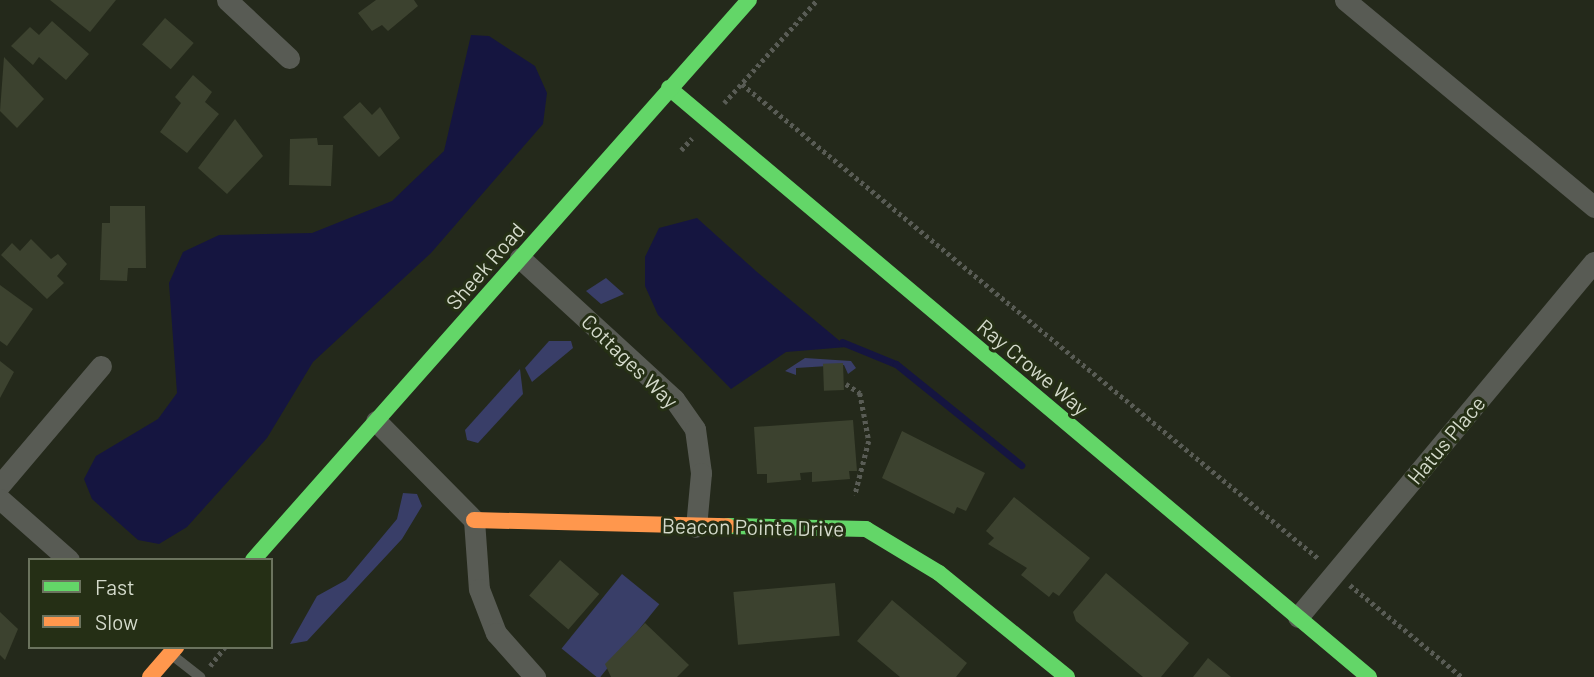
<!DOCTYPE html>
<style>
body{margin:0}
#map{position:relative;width:1594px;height:677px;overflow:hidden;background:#24291b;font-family:Barlow,sans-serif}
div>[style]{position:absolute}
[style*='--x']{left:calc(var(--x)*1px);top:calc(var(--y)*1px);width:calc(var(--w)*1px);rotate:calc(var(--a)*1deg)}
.green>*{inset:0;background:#393e68;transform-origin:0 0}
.water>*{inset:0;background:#151540}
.stream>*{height:7px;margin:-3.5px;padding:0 3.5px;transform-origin:3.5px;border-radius:3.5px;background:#151540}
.building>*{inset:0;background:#3c422f;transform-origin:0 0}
.path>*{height:4.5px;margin-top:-2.25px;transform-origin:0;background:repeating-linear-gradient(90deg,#595c55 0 3.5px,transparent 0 7px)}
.lane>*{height:10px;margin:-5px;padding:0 5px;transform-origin:5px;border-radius:5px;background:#585b54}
.street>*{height:21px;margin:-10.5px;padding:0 10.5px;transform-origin:10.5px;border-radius:10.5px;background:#585b54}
.fast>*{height:16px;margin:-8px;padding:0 8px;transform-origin:8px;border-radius:8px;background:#63d668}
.slow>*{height:16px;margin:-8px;padding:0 8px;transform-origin:8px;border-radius:8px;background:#ff974d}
span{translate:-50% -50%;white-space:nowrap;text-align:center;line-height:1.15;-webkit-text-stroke:6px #252f15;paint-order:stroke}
.street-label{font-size:21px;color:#d4dacb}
.legend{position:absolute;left:28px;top:558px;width:245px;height:91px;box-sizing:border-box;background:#252f15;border:2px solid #6b735e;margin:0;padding:9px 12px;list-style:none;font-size:21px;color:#d4dacb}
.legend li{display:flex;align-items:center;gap:14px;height:35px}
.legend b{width:35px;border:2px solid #6b735e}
</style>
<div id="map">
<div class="green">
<i style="clip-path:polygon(606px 278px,624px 294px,601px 304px,586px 291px)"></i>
<i style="clip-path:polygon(549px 341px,571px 341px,573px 348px,532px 382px,525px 368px)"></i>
<i style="clip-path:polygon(805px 358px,851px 361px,856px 368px,848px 374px,844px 365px,796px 368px,796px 375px,785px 371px)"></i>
<i style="clip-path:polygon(520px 369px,523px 394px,478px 443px,467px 440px,465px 430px)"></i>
<i style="clip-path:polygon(403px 493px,417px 494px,422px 506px,402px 539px,307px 641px,290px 644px,317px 596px,346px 580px,397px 519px)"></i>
<i style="left:622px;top:574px;width:48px;height:96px;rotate:39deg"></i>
</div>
<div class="water">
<i style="clip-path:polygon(471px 35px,489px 36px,535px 66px,547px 93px,543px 124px,431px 253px,313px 362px,267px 438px,187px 527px,159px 544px,138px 540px,92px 499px,84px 479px,96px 456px,158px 419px,177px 393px,169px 283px,183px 252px,219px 235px,312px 233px,392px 201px,444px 151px)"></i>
<i style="clip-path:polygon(697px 218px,757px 272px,847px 347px,786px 352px,731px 389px,658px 315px,645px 286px,645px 257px,659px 228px)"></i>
</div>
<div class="stream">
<i style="--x:842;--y:342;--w:58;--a:22.2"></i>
<i style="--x:896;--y:364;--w:161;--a:38.9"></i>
</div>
<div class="building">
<i style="clip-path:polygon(50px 0,116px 0,90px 32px)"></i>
<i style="clip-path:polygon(376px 0,414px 0,418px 6px,388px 31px,382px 25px,372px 31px,358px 13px)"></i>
<i style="left:165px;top:18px;width:38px;height:35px;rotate:41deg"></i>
<i style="clip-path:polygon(52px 21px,89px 54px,66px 80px,39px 57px,33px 65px,11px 46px,30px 27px,39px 35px)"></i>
<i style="clip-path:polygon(4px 57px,44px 99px,17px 128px,0 111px)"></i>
<i style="clip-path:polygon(193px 75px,212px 92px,205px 102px,219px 114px,187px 153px,160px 132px,181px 103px,175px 97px)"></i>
<i style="clip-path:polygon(360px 102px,372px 115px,380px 107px,400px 138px,379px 157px,343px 117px)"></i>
<i style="clip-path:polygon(235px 119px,263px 156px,227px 194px,198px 168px)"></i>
<i style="clip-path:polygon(317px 138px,318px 145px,333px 145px,331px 186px,289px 185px,290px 139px)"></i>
<i style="clip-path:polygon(110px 206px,145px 206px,146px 268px,128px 268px,127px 281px,100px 280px,102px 223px,110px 223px)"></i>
<i style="clip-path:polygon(31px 239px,51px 259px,58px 254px,67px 264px,57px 276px,64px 283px,47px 299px,1px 255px,12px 243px,20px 251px)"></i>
<i style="clip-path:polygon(0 285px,33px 309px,7px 346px,0 341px)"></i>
<i style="clip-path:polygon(0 361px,14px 372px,0 398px)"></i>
<i style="left:843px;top:363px;width:27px;height:20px;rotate:88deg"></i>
<i style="clip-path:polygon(853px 420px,857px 471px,849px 471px,850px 479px,812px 482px,812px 472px,800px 473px,801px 480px,767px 483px,767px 474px,757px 474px,754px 427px)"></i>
<i style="clip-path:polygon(902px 431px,985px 473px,966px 511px,957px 507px,954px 514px,882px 478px)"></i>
<i style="clip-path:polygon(1014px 497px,1090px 558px,1059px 596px,1053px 592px,1049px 597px,1021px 575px,1027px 568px,988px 544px,994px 538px,986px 531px)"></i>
<i style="left:560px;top:560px;width:52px;height:47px;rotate:41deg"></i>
<i style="clip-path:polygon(1106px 573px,1189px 643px,1161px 677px,1143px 677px,1076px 621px,1073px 612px)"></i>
<i style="left:835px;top:583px;width:53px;height:102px;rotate:85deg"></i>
<i style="clip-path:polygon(892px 600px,967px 663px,956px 677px,900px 677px,857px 641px)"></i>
<i style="clip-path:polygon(0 612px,18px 629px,5px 660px,0 655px)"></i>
<i style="clip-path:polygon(645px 623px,689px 665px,677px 677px,611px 677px,605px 664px)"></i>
<i style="clip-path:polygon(1208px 658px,1231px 677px,1193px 677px)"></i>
</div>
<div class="path">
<i style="--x:742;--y:84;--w:747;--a:39.46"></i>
<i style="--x:724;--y:103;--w:139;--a:-47.9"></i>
<i style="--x:681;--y:150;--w:16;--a:-47"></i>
<i style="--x:846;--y:384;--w:17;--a:33"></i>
<i style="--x:860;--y:393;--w:49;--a:79.4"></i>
<i style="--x:869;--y:441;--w:56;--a:104.5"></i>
<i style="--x:1350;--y:585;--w:145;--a:39.4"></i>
<i style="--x:210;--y:666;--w:24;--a:-52"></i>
</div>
<div class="lane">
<i style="--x:172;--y:655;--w:36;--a:38"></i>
</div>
<div class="street">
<i style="--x:227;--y:0;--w:85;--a:43.1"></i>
<i style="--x:1345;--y:0;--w:324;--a:39.7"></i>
<i style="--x:520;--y:258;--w:209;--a:42.5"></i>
<i style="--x:674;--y:399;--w:37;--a:55"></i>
<i style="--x:695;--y:429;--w:44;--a:82.2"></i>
<i style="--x:701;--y:473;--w:54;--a:95.3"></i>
<i style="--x:376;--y:421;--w:139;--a:45.3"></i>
<i style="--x:474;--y:520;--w:69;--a:85.9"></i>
<i style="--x:479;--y:589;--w:47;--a:68.9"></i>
<i style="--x:496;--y:633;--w:59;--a:48.4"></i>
<i style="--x:0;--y:485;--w:156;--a:-49.7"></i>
<i style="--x:0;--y:499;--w:92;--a:41.5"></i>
<i style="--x:1298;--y:617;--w:462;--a:-50.2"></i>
</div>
<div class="fast">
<i style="--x:669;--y:88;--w:915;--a:40.08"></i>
<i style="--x:728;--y:526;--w:138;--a:1.2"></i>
<i style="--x:866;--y:529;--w:85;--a:31.1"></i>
<i style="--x:939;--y:573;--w:165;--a:39.1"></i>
<i style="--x:253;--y:560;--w:748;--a:-48.47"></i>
</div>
<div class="slow">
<i style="--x:474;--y:520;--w:254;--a:1.4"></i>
<i style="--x:150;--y:677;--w:40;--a:-49"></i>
</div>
<div class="street-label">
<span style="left:485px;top:266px;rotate:-49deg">Sheek Road</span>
<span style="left:630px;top:361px;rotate:44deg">Cottages Way</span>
<span style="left:1033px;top:367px;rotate:40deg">Ray Crowe Way</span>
<span style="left:1446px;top:440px;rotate:-50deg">Hatus Place</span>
<span style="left:753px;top:527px;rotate:1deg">Beacon Pointe Drive</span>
</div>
<ul class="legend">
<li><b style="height:9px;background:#63d668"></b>Fast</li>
<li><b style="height:9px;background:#ff974d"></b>Slow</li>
</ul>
</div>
